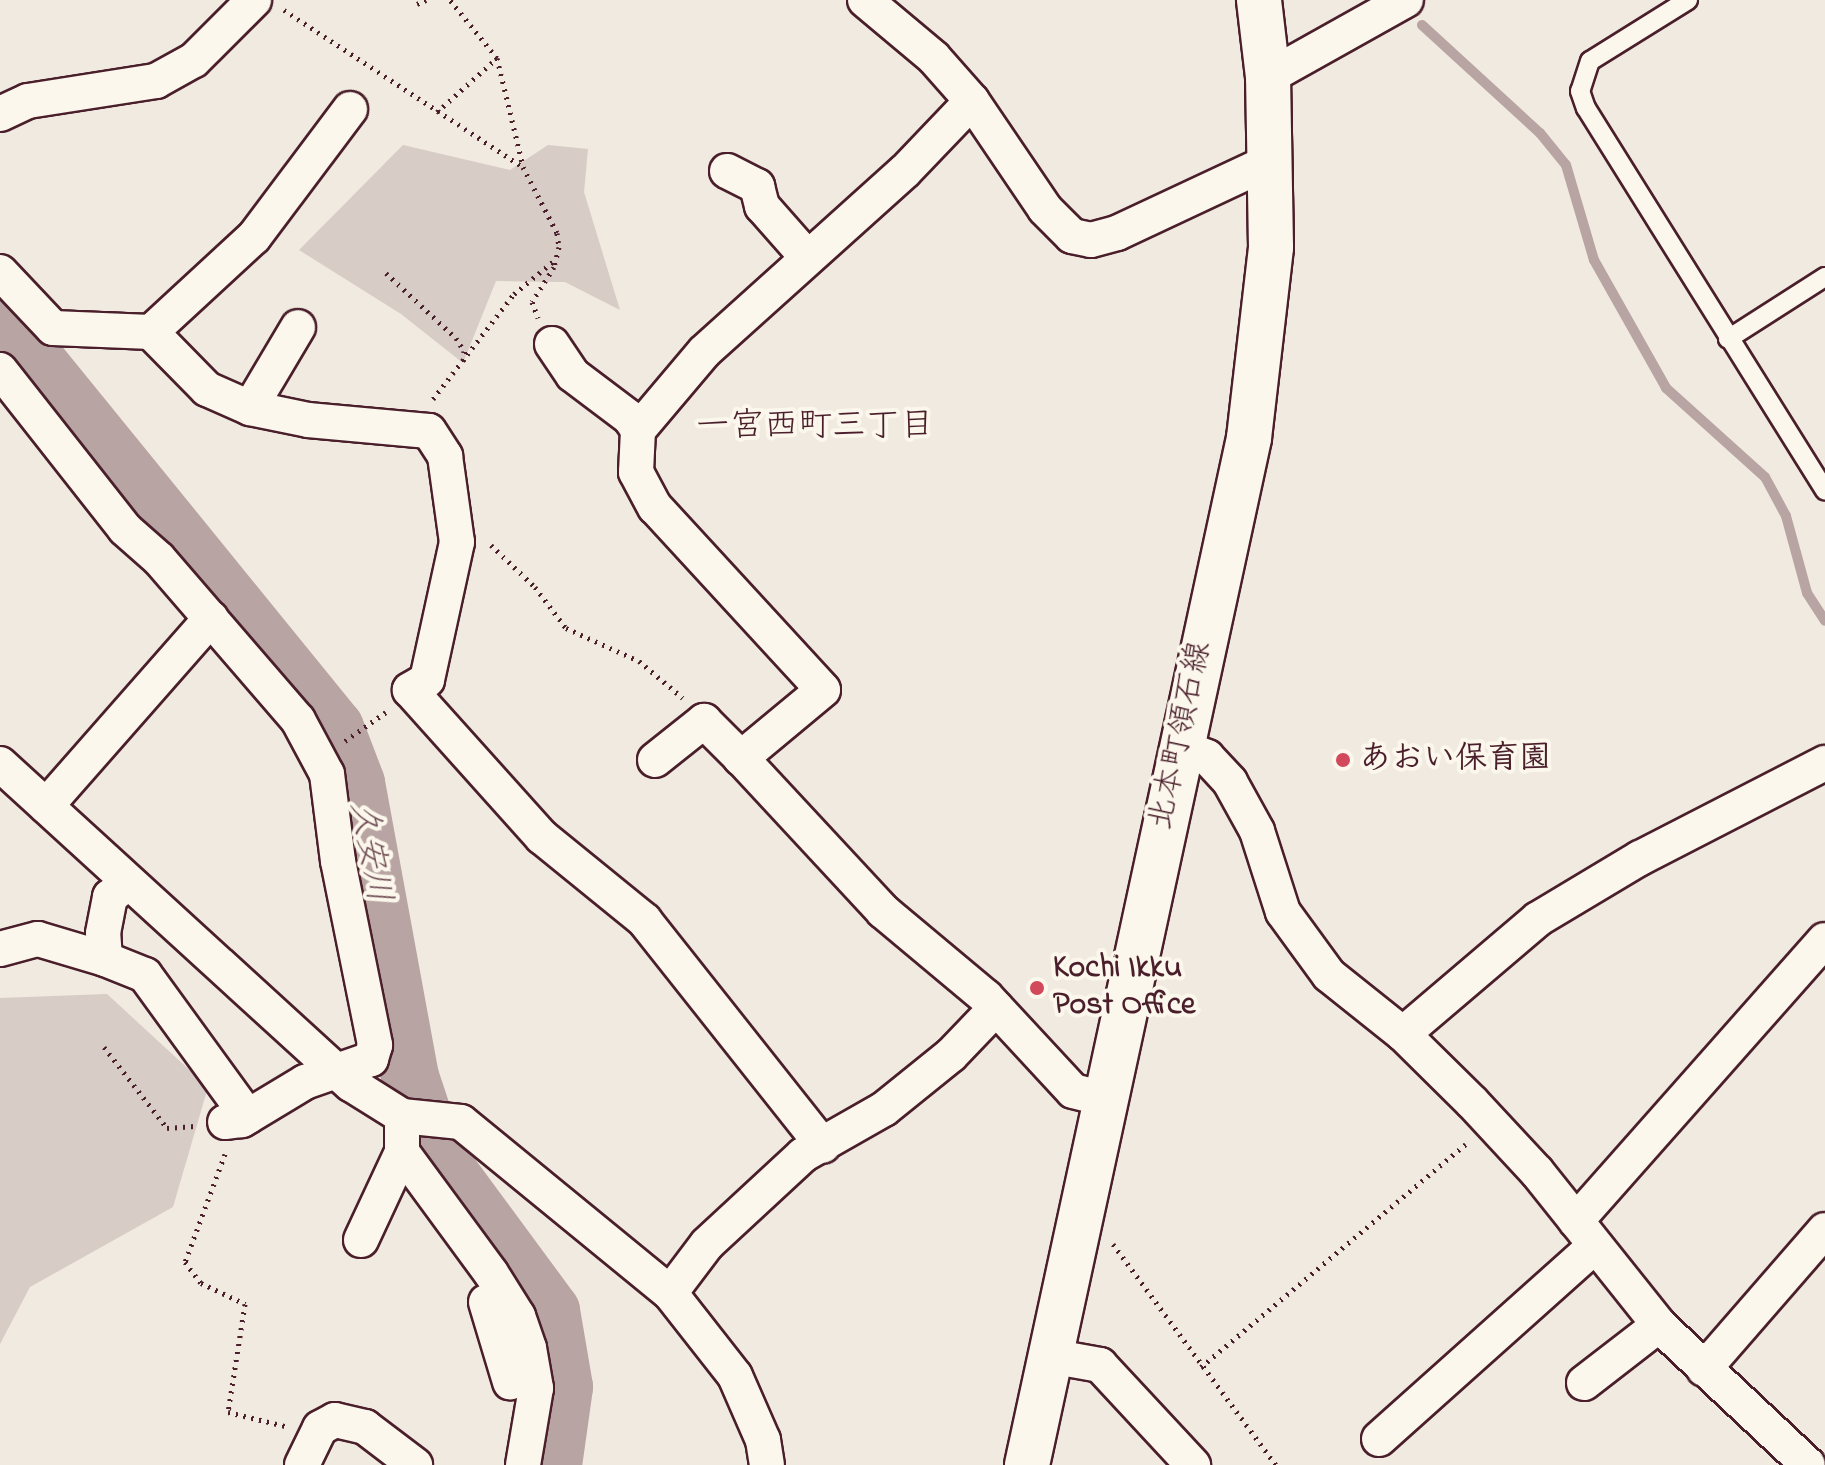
<!DOCTYPE html>
<meta charset="utf-8">
<style>
body{margin:0}
#map{position:relative;width:1825px;height:1465px;overflow:hidden;background:#f0eae0;font-family:"Indie Flower","Klee One",sans-serif}
div>[style]{position:absolute}
[style*='--x']{left:calc(var(--x)*1px);top:calc(var(--y)*1px);width:calc(var(--w)*1px);rotate:calc(var(--a)*1deg)}
.green>*{inset:0;background:#d8ccc6}
.stream>*{height:10px;margin:-5px;padding:0 5px;transform-origin:5px;border-radius:5px;background:#b8a4a2}
.river>*{height:58px;margin:-29px;padding:0 29px;transform-origin:29px;border-radius:29px;background:#b8a4a2}
.path>*{height:5px;margin-top:-2.5px;transform-origin:0;background:repeating-linear-gradient(90deg,#4a1f2b 0 2px,transparent 0 8px)}
.roads{filter:drop-shadow(2px 0 #4a1f2b) drop-shadow(-2px 0 #4a1f2b) drop-shadow(0 2px #4a1f2b) drop-shadow(0 -2px #4a1f2b)}
.service>*{height:18px;margin:-9px;padding:0 9px;transform-origin:9px;border-radius:9px;background:#fbf7ec}
.minor>*{height:34px;margin:-17px;padding:0 17px;transform-origin:17px;border-radius:17px;background:#fbf7ec}
.secondary>*{height:44px;margin:-22px;padding:0 22px;transform-origin:22px;border-radius:22px;background:#fbf7ec}
.dots>*{width:22px;height:22px;translate:-50% -50%;box-sizing:border-box;border:4px solid #fbf7ec;border-radius:50%}
span{translate:-50% -50%;white-space:nowrap;text-align:center;line-height:1.15;-webkit-text-stroke:8px #fbf7ec;paint-order:stroke}
.street-label{font-size:32px;color:#4a1f2b}
.poi-label{font-size:32px;color:#4a1f2b;font-weight:700}
.left{translate:0 -50%;text-align:left}
.neighbourhood-label{font-size:34px;color:#4a1f2b}
.water-label{font-size:34px;color:#704e55;font-style:italic}
</style>
<div id="map">
<div class="green">
<i style="clip-path:polygon(403px 145px,510px 170px,548px 145px,588px 149px,584px 192px,620px 310px,565px 282px,496px 281px,463px 363px,401px 314px,299px 250px)"></i>
<i style="clip-path:polygon(107px 994px,208px 1087px,173px 1207px,30px 1287px,0 1344px,0 998px)"></i>
</div>
<div class="stream">
<i style="--x:1422;--y:25;--w:160;--a:42.5"></i>
<i style="--x:1540;--y:133;--w:41;--a:50.9"></i>
<i style="--x:1566;--y:165;--w:99;--a:73.6"></i>
<i style="--x:1594;--y:260;--w:147;--a:60.6"></i>
<i style="--x:1666;--y:388;--w:133;--a:42"></i>
<i style="--x:1765;--y:477;--w:44;--a:61.7"></i>
<i style="--x:1786;--y:516;--w:80;--a:74.7"></i>
<i style="--x:1807;--y:593;--w:33;--a:57"></i>
</div>
<div class="river">
<i style="--x:0;--y:316;--w:531;--a:50.89"></i>
<i style="--x:335;--y:728;--w:59;--a:69.1"></i>
<i style="--x:356;--y:783;--w:299;--a:79.6"></i>
<i style="--x:410;--y:1077;--w:82;--a:71.6"></i>
<i style="--x:436;--y:1155;--w:194;--a:53.6"></i>
<i style="--x:551;--y:1311;--w:77;--a:80.3"></i>
<i style="--x:564;--y:1387;--w:79;--a:98"></i>
</div>
<div class="path">
<i style="--x:417;--y:4;--w:10;--a:-24"></i>
<i style="--x:284;--y:10;--w:286;--a:33.3"></i>
<i style="--x:523;--y:167;--w:74;--a:62.7"></i>
<i style="--x:557;--y:233;--w:14;--a:82"></i>
<i style="--x:559;--y:247;--w:21;--a:104"></i>
<i style="--x:554;--y:267;--w:41;--a:122.2"></i>
<i style="--x:532;--y:302;--w:17;--a:69"></i>
<i style="--x:497;--y:58;--w:111;--a:76.5"></i>
<i style="--x:437;--y:112;--w:81;--a:-42"></i>
<i style="--x:497;--y:58;--w:75;--a:-129"></i>
<i style="--x:386;--y:273;--w:96;--a:42.9"></i>
<i style="--x:456;--y:338;--w:15;--a:58"></i>
<i style="--x:464;--y:351;--w:14;--a:94"></i>
<i style="--x:433;--y:399;--w:133;--a:-52.4"></i>
<i style="--x:514;--y:294;--w:53;--a:-39.7"></i>
<i style="--x:491;--y:545;--w:61;--a:43.7"></i>
<i style="--x:535;--y:587;--w:51;--a:52.9"></i>
<i style="--x:566;--y:628;--w:80;--a:24.3"></i>
<i style="--x:639;--y:661;--w:57;--a:40.1"></i>
<i style="--x:345;--y:741;--w:50;--a:-35.3"></i>
<i style="--x:104;--y:1047;--w:103;--a:52.1"></i>
<i style="--x:167;--y:1128;--w:28;--a:-4"></i>
<i style="--x:225;--y:1154;--w:115;--a:110.3"></i>
<i style="--x:185;--y:1262;--w:26;--a:53"></i>
<i style="--x:201;--y:1283;--w:49;--a:25.5"></i>
<i style="--x:245;--y:1304;--w:109;--a:98.9"></i>
<i style="--x:228;--y:1412;--w:59;--a:13.8"></i>
<i style="--x:1113;--y:1244;--w:275;--a:53.6"></i>
<i style="--x:1201;--y:1367;--w:346;--a:-40.1"></i>
</div>
<div class="roads">
<div class="service">
<i style="--x:1688;--y:0;--w:115;--a:148.1"></i>
<i style="--x:1590;--y:61;--w:32;--a:108"></i>
<i style="--x:1580;--y:91;--w:18;--a:71"></i>
<i style="--x:1586;--y:108;--w:451;--a:58"></i>
<i style="--x:1728;--y:339;--w:115;--a:-32.6"></i>
</div>
<div class="minor">
<i style="--x:865;--y:0;--w:90;--a:40"></i>
<i style="--x:934;--y:58;--w:57;--a:48.5"></i>
<i style="--x:972;--y:101;--w:130;--a:55.9"></i>
<i style="--x:1045;--y:209;--w:38;--a:45"></i>
<i style="--x:1072;--y:236;--w:19;--a:12"></i>
<i style="--x:1091;--y:240;--w:27;--a:-15"></i>
<i style="--x:1117;--y:233;--w:170;--a:-25.1"></i>
<i style="--x:1268;--y:77;--w:158;--a:-29.2"></i>
<i style="--x:972;--y:101;--w:97;--a:133.7"></i>
<i style="--x:905;--y:171;--w:270;--a:138"></i>
<i style="--x:704;--y:352;--w:102;--a:130.2"></i>
<i style="--x:638;--y:430;--w:42;--a:92.7"></i>
<i style="--x:636;--y:472;--w:40;--a:62"></i>
<i style="--x:655;--y:507;--w:248;--a:47.4"></i>
<i style="--x:823;--y:690;--w:107;--a:140.3"></i>
<i style="--x:741;--y:758;--w:209;--a:47.1"></i>
<i style="--x:883;--y:911;--w:134;--a:39.9"></i>
<i style="--x:986;--y:997;--w:128;--a:47.2"></i>
<i style="--x:1073;--y:1091;--w:32;--a:14"></i>
<i style="--x:0;--y:114;--w:31;--a:-25"></i>
<i style="--x:28;--y:101;--w:130;--a:-8.9"></i>
<i style="--x:156;--y:81;--w:43;--a:-28.9"></i>
<i style="--x:194;--y:60;--w:85;--a:-45"></i>
<i style="--x:727;--y:171;--w:34;--a:27"></i>
<i style="--x:757;--y:186;--w:21;--a:76"></i>
<i style="--x:762;--y:206;--w:68;--a:48.6"></i>
<i style="--x:0;--y:272;--w:77;--a:46.6"></i>
<i style="--x:53;--y:328;--w:98;--a:2.3"></i>
<i style="--x:151;--y:332;--w:80;--a:45.5"></i>
<i style="--x:207;--y:389;--w:47;--a:23.8"></i>
<i style="--x:250;--y:408;--w:59;--a:11.7"></i>
<i style="--x:308;--y:420;--w:121;--a:5.2"></i>
<i style="--x:429;--y:431;--w:30;--a:57"></i>
<i style="--x:445;--y:456;--w:87;--a:82.1"></i>
<i style="--x:457;--y:542;--w:141;--a:102.3"></i>
<i style="--x:427;--y:680;--w:20;--a:150"></i>
<i style="--x:410;--y:690;--w:198;--a:48.1"></i>
<i style="--x:542;--y:837;--w:132;--a:39.1"></i>
<i style="--x:644;--y:920;--w:288;--a:51.6"></i>
<i style="--x:151;--y:332;--w:140;--a:-42.7"></i>
<i style="--x:254;--y:237;--w:160;--a:-53.1"></i>
<i style="--x:552;--y:344;--w:37;--a:56"></i>
<i style="--x:573;--y:375;--w:71;--a:37"></i>
<i style="--x:630;--y:418;--w:14;--a:56"></i>
<i style="--x:0;--y:370;--w:202;--a:51.8"></i>
<i style="--x:125;--y:529;--w:45;--a:41.4"></i>
<i style="--x:159;--y:559;--w:213;--a:49.2"></i>
<i style="--x:298;--y:720;--w:61;--a:61.8"></i>
<i style="--x:327;--y:774;--w:88;--a:82.8"></i>
<i style="--x:338;--y:861;--w:188;--a:78.6"></i>
<i style="--x:375;--y:1045;--w:15;--a:106"></i>
<i style="--x:371;--y:1059;--w:70;--a:160.8"></i>
<i style="--x:305;--y:1082;--w:74;--a:148.9"></i>
<i style="--x:242;--y:1120;--w:17;--a:173"></i>
<i style="--x:250;--y:408;--w:94;--a:-59.3"></i>
<i style="--x:1179;--y:746;--w:30;--a:21"></i>
<i style="--x:1207;--y:757;--w:34;--a:47"></i>
<i style="--x:1230;--y:782;--w:56;--a:61.1"></i>
<i style="--x:1257;--y:831;--w:85;--a:72.2"></i>
<i style="--x:1283;--y:912;--w:78;--a:53.9"></i>
<i style="--x:1329;--y:975;--w:95;--a:38.6"></i>
<i style="--x:1403;--y:1034;--w:97;--a:44.6"></i>
<i style="--x:1472;--y:1102;--w:96;--a:47.1"></i>
<i style="--x:1537;--y:1172;--w:196;--a:51.4"></i>
<i style="--x:1659;--y:1325;--w:204;--a:43.2"></i>
<i style="--x:655;--y:760;--w:63;--a:-38.5"></i>
<i style="--x:704;--y:721;--w:52;--a:45"></i>
<i style="--x:0;--y:764;--w:475;--a:42.4"></i>
<i style="--x:351;--y:1084;--w:60;--a:32.1"></i>
<i style="--x:402;--y:1116;--w:59;--a:5.8"></i>
<i style="--x:461;--y:1122;--w:270;--a:39.3"></i>
<i style="--x:670;--y:1293;--w:105;--a:51.9"></i>
<i style="--x:735;--y:1376;--w:70;--a:66.4"></i>
<i style="--x:763;--y:1440;--w:25;--a:81"></i>
<i style="--x:46;--y:806;--w:250;--a:-48.7"></i>
<i style="--x:0;--y:949;--w:39;--a:-15"></i>
<i style="--x:38;--y:939;--w:70;--a:16.6"></i>
<i style="--x:105;--y:959;--w:26;--a:-94"></i>
<i style="--x:103;--y:933;--w:37;--a:-79"></i>
<i style="--x:110;--y:897;--w:22;--a:-39"></i>
<i style="--x:105;--y:959;--w:43;--a:21.8"></i>
<i style="--x:145;--y:975;--w:175;--a:54"></i>
<i style="--x:1403;--y:1034;--w:177;--a:-40.4"></i>
<i style="--x:1538;--y:919;--w:119;--a:-30.9"></i>
<i style="--x:1640;--y:858;--w:208;--a:-27.2"></i>
<i style="--x:402;--y:1116;--w:36;--a:90"></i>
<i style="--x:402;--y:1152;--w:150;--a:53.7"></i>
<i style="--x:491;--y:1273;--w:51;--a:57.9"></i>
<i style="--x:518;--y:1316;--w:34;--a:71"></i>
<i style="--x:529;--y:1348;--w:41;--a:80.1"></i>
<i style="--x:536;--y:1388;--w:78;--a:99.6"></i>
<i style="--x:1576;--y:1221;--w:375;--a:-48.5"></i>
<i style="--x:361;--y:1240;--w:97;--a:-65"></i>
<i style="--x:670;--y:1293;--w:61;--a:-52.9"></i>
<i style="--x:707;--y:1244;--w:131;--a:-42.8"></i>
<i style="--x:803;--y:1155;--w:93;--a:-29.6"></i>
<i style="--x:884;--y:1109;--w:86;--a:-38.9"></i>
<i style="--x:951;--y:1055;--w:65;--a:-46.2"></i>
<i style="--x:486;--y:1302;--w:84;--a:73.3"></i>
<i style="--x:1050;--y:1356;--w:51;--a:10.2"></i>
<i style="--x:1100;--y:1365;--w:137;--a:47.1"></i>
<i style="--x:1704;--y:1369;--w:184;--a:-49"></i>
<i style="--x:1584;--y:1383;--w:95;--a:-37.7"></i>
<i style="--x:1379;--y:1439;--w:288;--a:-41.8"></i>
<i style="--x:302;--y:1465;--w:41;--a:-64.1"></i>
<i style="--x:320;--y:1428;--w:17;--a:-28"></i>
<i style="--x:335;--y:1420;--w:31;--a:13"></i>
<i style="--x:365;--y:1427;--w:63;--a:37.2"></i>
</div>
<div class="secondary">
<i style="--x:1027;--y:1465;--w:1051;--a:-77.8"></i>
<i style="--x:1249;--y:438;--w:192;--a:-83.4"></i>
<i style="--x:1271;--y:247;--w:170;--a:-91"></i>
<i style="--x:1268;--y:77;--w:78;--a:-96.7"></i>
</div>
</div>
<div class="dots">
<i style="left:1343px;top:760px;background:#d1495b"></i>
<i style="left:1037px;top:988px;background:#d1495b"></i>
</div>
<div class="street-label">
<span style="left:1182px;top:736px;rotate:-78deg">北本町領石線</span>
</div>
<div class="poi-label">
<span class="left" style="left:1359px;top:760px">あおい保育園</span>
<span class="left" style="left:1053px;top:988px">Kochi Ikku<br>Post Office</span>
</div>
<div class="neighbourhood-label">
<span style="left:815px;top:428px">一宮西町三丁目</span>
</div>
<div class="water-label">
<span style="left:369px;top:852px;rotate:80deg">久安川</span>
</div>
</div>
